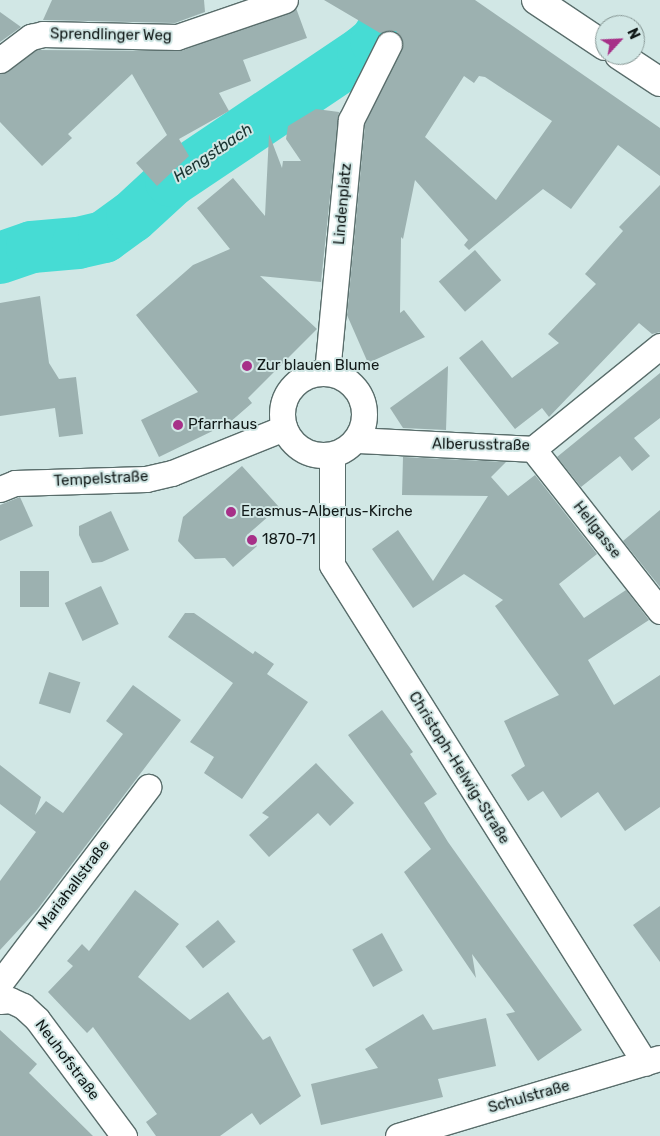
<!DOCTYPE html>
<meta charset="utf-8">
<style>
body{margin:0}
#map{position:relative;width:660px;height:1136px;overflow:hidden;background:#d1e7e5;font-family:Rubik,sans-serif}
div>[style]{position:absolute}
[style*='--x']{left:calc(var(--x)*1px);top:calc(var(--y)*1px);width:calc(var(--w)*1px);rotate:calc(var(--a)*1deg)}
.river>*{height:52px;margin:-26px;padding:0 26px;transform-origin:26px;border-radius:26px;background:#46dcd4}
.building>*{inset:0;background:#9cb1b0;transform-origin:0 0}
.roads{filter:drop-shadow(1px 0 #596d6b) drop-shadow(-1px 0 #596d6b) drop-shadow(0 1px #596d6b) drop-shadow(0 -1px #596d6b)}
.minor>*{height:25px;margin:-12.5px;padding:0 12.5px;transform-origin:12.5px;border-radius:12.5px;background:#fff}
.minor>.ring{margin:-12.5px;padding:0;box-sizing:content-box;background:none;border:25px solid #fff;border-radius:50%}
.tertiary>*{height:28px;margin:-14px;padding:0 14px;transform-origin:14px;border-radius:14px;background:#fff}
.dots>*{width:14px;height:14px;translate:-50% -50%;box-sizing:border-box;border:2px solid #d1e7e5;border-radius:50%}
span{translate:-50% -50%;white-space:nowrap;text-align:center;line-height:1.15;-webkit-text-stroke:4px #d1e7e5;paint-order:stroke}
.street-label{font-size:15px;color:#121a19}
.poi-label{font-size:15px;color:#121a19}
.left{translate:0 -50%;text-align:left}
.water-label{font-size:16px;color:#1a3331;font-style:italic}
.north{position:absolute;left:595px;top:15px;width:50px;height:50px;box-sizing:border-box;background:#d1e7e5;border:1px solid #859593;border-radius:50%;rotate:65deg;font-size:14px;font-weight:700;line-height:20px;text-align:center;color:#121a19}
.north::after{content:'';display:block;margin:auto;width:18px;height:22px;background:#a73088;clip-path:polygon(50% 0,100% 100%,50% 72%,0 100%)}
</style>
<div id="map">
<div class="river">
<i style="--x:0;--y:258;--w:34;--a:-19"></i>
<i style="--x:32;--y:247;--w:46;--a:-5"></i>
<i style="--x:78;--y:243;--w:27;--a:-13"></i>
<i style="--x:104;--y:237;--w:34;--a:-36"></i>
<i style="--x:132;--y:217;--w:53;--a:-42.7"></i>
<i style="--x:171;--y:181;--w:231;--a:-33.9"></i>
<i style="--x:363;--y:52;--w:17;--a:-40"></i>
<i style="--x:376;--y:41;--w:48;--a:-58.6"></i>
</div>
<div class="building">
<i style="clip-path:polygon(52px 0,204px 0,205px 12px,175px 23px,43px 20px)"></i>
<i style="clip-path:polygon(evenodd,324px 0,475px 0,660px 128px,660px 176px,618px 145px,571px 209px,543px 189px,469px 250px,464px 245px,468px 240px,415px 180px,403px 239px,401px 237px,400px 313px,404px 310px,425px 337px,368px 363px,347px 315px,365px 124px,403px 43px,396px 31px,380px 33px,324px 0,464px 76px,474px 83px,479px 76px,485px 77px,552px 121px,496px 200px,425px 137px,464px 76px)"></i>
<i style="clip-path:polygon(296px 8px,307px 38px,243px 60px,251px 81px,219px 93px,229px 111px,179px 139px,189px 156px,157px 186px,136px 163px,167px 135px,132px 74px,68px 134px,72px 138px,42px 166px,0 122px,0 74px,37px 50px,181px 51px)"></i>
<i style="clip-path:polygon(0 12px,21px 27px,0 42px)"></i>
<i style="clip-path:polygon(316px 109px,339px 112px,321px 282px,260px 276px,317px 329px,248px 398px,252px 403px,229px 423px,159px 457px,141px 420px,198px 392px,136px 315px,193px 265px,230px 249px,197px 208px,233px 178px,265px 216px,269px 134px,282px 168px,283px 161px,301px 161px,286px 139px,288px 126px)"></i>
<i style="clip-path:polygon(660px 185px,660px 332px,652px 334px,639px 323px,549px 417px,542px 408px,515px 429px,459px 358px,482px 340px,512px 378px,559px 343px,548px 334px,596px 284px,585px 274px,623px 231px,619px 227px)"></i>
<i style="left:475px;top:250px;width:40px;height:48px;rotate:49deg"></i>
<i style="clip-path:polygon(40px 296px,49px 363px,59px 379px,76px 377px,83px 434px,59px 437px,55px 408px,0 416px,0 303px)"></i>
<i style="clip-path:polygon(448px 366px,446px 430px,403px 428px,390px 408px)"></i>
<i style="clip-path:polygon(660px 373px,660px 418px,634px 438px,650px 456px,632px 471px,620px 456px,581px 487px,557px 457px)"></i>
<i style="clip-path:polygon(403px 457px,506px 462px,491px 477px,508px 496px,535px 475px,597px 554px,559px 584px,584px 618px,626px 590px,649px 620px,588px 660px,614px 705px,660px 675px,660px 807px,625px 831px,598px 792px,561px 818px,543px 791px,528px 801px,511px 775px,525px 766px,504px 721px,559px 695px,495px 606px,503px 600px,464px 574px,413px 608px,372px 549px,398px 530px,433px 581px,488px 496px,402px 495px)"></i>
<i style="clip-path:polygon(242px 466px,279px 507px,247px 535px,257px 546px,233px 567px,225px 558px,195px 559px,178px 541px,183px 517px)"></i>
<i style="clip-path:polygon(20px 497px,33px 526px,0 541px,0 505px)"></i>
<i style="clip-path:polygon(660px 510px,660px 587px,623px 541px)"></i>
<i style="clip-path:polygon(111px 511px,129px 550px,102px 562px,92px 563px,79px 535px,79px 526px)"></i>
<i style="left:49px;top:571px;width:36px;height:29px;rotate:90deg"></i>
<i style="left:101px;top:586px;width:42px;height:40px;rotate:65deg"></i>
<i style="clip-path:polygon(185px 613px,194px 613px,253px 654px,255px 651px,274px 664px,267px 674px,308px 702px,242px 799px,204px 773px,214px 757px,190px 742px,233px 683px,168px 637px)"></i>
<i style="left:49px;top:672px;width:33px;height:33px;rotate:18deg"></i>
<i style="clip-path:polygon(133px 685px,181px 720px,37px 910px,0 950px,0 881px,36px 832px,0 804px,0 765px,41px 797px,35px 815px,46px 801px,63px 813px,123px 734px,106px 721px)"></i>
<i style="clip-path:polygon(382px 710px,413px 752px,410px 754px,437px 794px,424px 803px,448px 842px,582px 1030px,538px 1061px,506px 1014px,515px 1012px,472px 954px,476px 978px,404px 872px,431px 849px,348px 735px)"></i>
<i style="clip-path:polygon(316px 763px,354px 803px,330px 826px,318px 813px,269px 857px,249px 835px,269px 817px,262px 813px)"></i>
<i style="clip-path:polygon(135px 890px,179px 924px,138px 977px,190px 1020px,228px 992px,263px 1040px,270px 1036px,301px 1096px,260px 1125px,252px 1113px,220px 1136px,156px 1136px,146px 1122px,157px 1114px,93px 1027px,87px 1033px,48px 992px,73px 966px,67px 961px,82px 944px,89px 951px)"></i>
<i style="clip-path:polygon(660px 906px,660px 962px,633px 925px)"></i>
<i style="left:218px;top:920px;width:28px;height:42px;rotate:51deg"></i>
<i style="left:382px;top:933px;width:43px;height:34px;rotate:61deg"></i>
<i style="clip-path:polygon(423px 1014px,433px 1030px,486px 1018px,496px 1066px,438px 1079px,443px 1097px,321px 1125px,311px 1084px,378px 1068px,365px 1049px)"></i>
<i style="clip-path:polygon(0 1030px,37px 1064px,29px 1073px,93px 1136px,0 1136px)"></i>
</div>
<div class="roads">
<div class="minor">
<i style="--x:0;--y:60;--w:39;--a:-37"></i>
<i style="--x:31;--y:37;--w:12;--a:-14"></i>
<i style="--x:43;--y:34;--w:134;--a:1.3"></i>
<i style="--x:177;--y:37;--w:114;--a:-18.9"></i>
<i class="ring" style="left:282px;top:373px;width:57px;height:57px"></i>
<i style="--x:327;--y:373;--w:254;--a:-84.6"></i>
<i style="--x:351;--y:120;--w:85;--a:-63.4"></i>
<i style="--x:356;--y:440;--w:177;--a:2.9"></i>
<i style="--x:533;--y:449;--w:164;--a:-39"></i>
<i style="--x:533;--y:449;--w:206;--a:51.9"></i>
<i style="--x:332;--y:455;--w:110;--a:90"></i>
<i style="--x:332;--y:565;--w:588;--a:57.85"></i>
<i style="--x:0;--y:489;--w:16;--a:-22"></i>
<i style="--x:15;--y:483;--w:131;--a:-1.7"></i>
<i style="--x:146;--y:479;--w:27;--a:-13"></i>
<i style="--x:172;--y:473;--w:121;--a:-21.9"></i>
<i style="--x:0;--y:983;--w:246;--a:-52.9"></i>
<i style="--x:0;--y:1001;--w:10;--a:-6"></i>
<i style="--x:10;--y:1000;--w:14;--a:25"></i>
<i style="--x:23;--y:1006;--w:19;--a:43"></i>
<i style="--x:37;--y:1019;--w:146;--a:53.4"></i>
<i style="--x:398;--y:1136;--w:273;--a:-16.6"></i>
</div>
<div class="tertiary">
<i style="--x:536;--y:0;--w:83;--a:33.7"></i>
<i style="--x:619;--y:55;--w:49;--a:33.4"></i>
</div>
</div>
<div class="dots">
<i style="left:247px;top:366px;background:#a73088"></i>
<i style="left:178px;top:425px;background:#a73088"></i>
<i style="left:231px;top:512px;background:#a73088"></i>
<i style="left:252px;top:540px;background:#a73088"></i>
</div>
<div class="street-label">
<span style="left:111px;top:35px;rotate:1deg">Sprendlinger Weg</span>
<span style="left:343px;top:204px;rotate:-85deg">Lindenplatz</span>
<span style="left:481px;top:445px;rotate:1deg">Alberusstraße</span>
<span style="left:101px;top:479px;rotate:-3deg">Tempelstraße</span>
<span style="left:597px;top:530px;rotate:52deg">Hellgasse</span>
<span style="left:459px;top:768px;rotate:58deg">Christoph-Helwig-Straße</span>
<span style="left:74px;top:885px;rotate:-53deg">Mariahallstraße</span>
<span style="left:67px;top:1060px;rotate:53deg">Neuhofstraße</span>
<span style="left:529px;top:1097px;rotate:-16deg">Schulstraße</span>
</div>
<div class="poi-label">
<span class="left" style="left:257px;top:366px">Zur blauen Blume</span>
<span class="left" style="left:188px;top:425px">Pfarrhaus</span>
<span class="left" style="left:241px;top:512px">Erasmus-Alberus-Kirche</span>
<span class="left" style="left:262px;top:540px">1870-71</span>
</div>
<div class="water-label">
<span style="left:213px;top:153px;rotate:-34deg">Hengstbach</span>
</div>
<div class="north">N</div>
</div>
